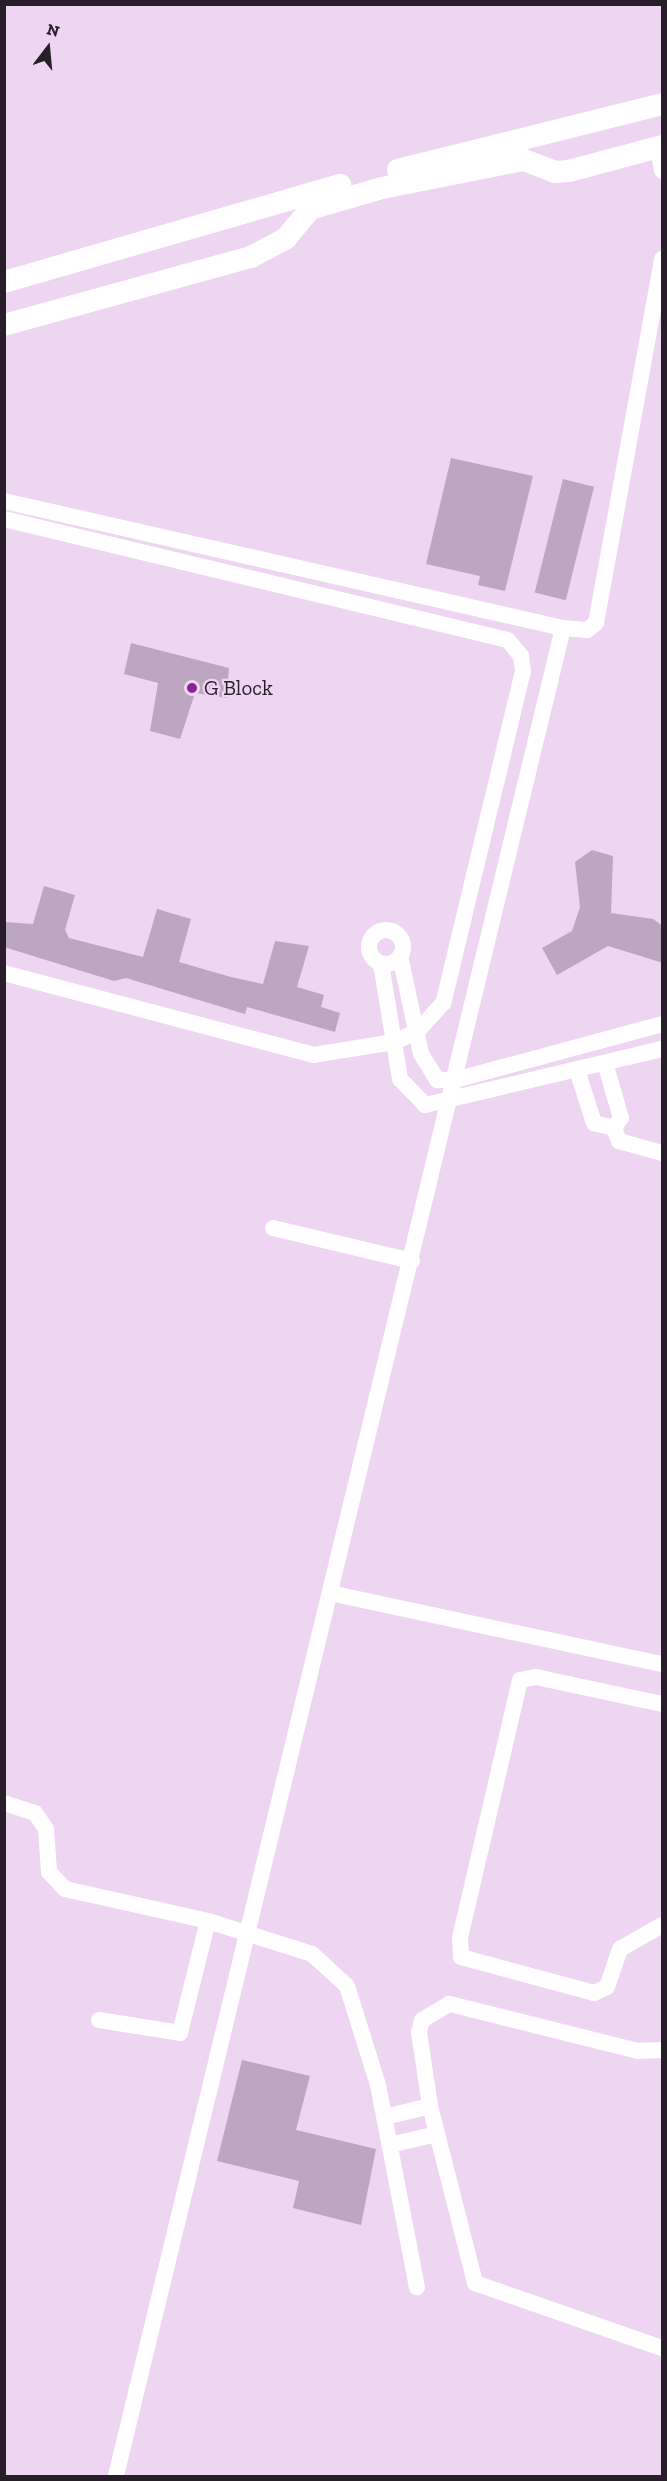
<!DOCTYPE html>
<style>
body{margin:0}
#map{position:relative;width:667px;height:2481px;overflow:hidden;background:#eed5f2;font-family:"Zilla Slab",serif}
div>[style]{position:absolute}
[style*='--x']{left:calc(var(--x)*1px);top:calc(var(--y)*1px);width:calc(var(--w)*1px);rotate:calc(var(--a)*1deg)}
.building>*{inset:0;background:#bda6c1;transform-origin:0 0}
.street>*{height:16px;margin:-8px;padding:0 8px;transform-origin:8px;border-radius:8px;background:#fff}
.street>.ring{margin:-8px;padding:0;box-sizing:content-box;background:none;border:16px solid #fff;border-radius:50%}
.secondary>*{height:22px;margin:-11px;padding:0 11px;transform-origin:11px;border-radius:11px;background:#fff}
.dots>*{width:16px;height:16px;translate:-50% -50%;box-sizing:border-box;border:3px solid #eed5f2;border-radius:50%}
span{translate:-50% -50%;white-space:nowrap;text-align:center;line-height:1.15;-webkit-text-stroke:4.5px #eed5f2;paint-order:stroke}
.poi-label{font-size:21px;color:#271e29}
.left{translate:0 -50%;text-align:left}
.frame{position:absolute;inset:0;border:6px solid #271e29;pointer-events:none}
.north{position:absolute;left:18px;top:18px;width:60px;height:60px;-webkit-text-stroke:4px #eed5f2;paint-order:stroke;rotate:16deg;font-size:16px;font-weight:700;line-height:24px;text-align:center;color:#271e29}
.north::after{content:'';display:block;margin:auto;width:21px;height:27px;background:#271e29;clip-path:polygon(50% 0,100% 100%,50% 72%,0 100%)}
</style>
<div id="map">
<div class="building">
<i style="clip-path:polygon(451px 458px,533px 476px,505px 591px,478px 585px,480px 576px,426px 564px)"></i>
<i style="left:563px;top:479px;width:32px;height:117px;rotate:14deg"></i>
<i style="clip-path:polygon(131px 643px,229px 668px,227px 698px,195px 693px,180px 739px,150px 731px,158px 683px,124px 674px)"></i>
<i style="clip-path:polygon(592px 850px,613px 856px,611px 913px,653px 919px,663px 926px,663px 963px,608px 946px,557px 975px,542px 948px,572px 931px,580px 907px,575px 862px)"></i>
<i style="clip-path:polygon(44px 886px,75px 895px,65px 930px,69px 938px,143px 957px,157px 909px,191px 919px,179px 962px,231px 977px,263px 984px,275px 941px,309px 946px,297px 987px,324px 995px,321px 1007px,340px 1013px,335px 1032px,247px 1007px,245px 1014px,126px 978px,114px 981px,4px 947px,4px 922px,33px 924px)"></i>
<i style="clip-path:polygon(242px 2060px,310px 2076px,296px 2130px,376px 2149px,361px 2225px,293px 2208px,299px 2181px,217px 2161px)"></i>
</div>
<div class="street">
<i style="--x:658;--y:148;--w:23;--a:80"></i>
<i style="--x:4;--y:501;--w:573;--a:12.8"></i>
<i style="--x:563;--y:628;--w:1901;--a:103.6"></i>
<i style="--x:4;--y:519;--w:518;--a:13.5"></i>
<i style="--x:508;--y:640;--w:21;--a:51"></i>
<i style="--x:521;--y:656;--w:15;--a:82"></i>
<i style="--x:523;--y:671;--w:342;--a:103.5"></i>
<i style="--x:443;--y:1003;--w:38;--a:132"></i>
<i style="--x:418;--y:1031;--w:26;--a:155"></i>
<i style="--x:394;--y:1042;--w:81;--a:170.8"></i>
<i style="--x:314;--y:1055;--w:321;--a:-165.2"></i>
<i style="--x:563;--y:628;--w:24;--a:5"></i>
<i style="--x:587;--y:630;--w:11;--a:-38"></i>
<i style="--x:596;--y:623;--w:370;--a:-79.7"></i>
<i class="ring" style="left:369px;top:930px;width:18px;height:18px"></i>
<i style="--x:400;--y:956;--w:100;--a:77.9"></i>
<i style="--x:421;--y:1054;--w:31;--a:58"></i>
<i style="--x:437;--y:1080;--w:18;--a:0"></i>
<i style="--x:455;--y:1080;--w:214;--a:-15.1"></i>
<i style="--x:381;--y:964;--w:117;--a:80.6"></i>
<i style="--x:400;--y:1079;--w:36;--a:46"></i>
<i style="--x:425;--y:1105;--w:244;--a:-13.3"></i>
<i style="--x:605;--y:1063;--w:57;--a:73.8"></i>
<i style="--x:621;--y:1118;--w:12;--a:125"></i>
<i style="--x:614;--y:1128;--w:14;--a:69"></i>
<i style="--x:619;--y:1141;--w:45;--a:15.6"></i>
<i style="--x:577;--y:1070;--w:56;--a:72.2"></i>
<i style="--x:594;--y:1123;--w:21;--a:14"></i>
<i style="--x:273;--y:1228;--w:143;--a:13.4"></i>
<i style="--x:330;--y:1593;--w:340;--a:12.1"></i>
<i style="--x:662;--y:1704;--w:129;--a:-167.9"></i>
<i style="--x:536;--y:1677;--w:16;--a:169"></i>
<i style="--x:520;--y:1680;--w:265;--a:103.1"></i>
<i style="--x:460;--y:1938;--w:19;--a:87"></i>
<i style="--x:461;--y:1957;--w:138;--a:15.1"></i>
<i style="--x:594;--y:1993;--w:14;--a:-25"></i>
<i style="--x:607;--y:1987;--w:40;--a:-71.1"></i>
<i style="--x:620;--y:1949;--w:48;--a:-29.7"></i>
<i style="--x:4;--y:1803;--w:33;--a:18"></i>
<i style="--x:35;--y:1813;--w:19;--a:55"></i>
<i style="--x:46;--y:1829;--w:43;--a:86"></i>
<i style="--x:49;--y:1872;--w:23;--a:47"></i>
<i style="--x:65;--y:1889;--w:147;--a:12.6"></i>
<i style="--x:208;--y:1921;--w:109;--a:17.6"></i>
<i style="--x:312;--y:1954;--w:47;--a:42.4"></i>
<i style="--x:347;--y:1986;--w:104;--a:72.6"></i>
<i style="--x:378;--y:2085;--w:206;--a:79.1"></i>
<i style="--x:99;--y:2020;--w:82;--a:9.1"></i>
<i style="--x:180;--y:2033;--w:115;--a:-76"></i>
<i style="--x:662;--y:2050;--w:24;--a:178"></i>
<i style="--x:638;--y:2051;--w:195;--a:-166"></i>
<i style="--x:449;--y:2004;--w:31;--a:149"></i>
<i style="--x:422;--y:2020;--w:12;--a:104"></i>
<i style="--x:419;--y:2032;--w:75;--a:81.5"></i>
<i style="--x:430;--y:2106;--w:183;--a:75.7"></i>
<i style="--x:475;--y:2283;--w:198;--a:19.2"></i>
<i style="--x:385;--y:2117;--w:46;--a:-13.7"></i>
<i style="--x:390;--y:2145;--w:48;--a:-13.2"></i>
</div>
<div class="secondary">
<i style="--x:398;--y:170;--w:272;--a:-14"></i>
<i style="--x:4;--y:282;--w:350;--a:-16.1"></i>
<i style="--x:4;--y:325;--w:256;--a:-15.4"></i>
<i style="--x:251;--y:257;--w:40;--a:-28"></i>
<i style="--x:286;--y:238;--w:38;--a:-50"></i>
<i style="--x:310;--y:209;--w:75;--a:-16.3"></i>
<i style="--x:382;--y:188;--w:145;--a:-11.2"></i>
<i style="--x:524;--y:160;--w:33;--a:21"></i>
<i style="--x:555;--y:172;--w:14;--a:-4"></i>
<i style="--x:569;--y:171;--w:96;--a:-15"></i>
</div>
<div class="dots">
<i style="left:192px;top:688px;background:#842691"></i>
</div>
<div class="poi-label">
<span class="left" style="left:204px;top:688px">G Block</span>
</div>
<div class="frame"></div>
<div class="north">N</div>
</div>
